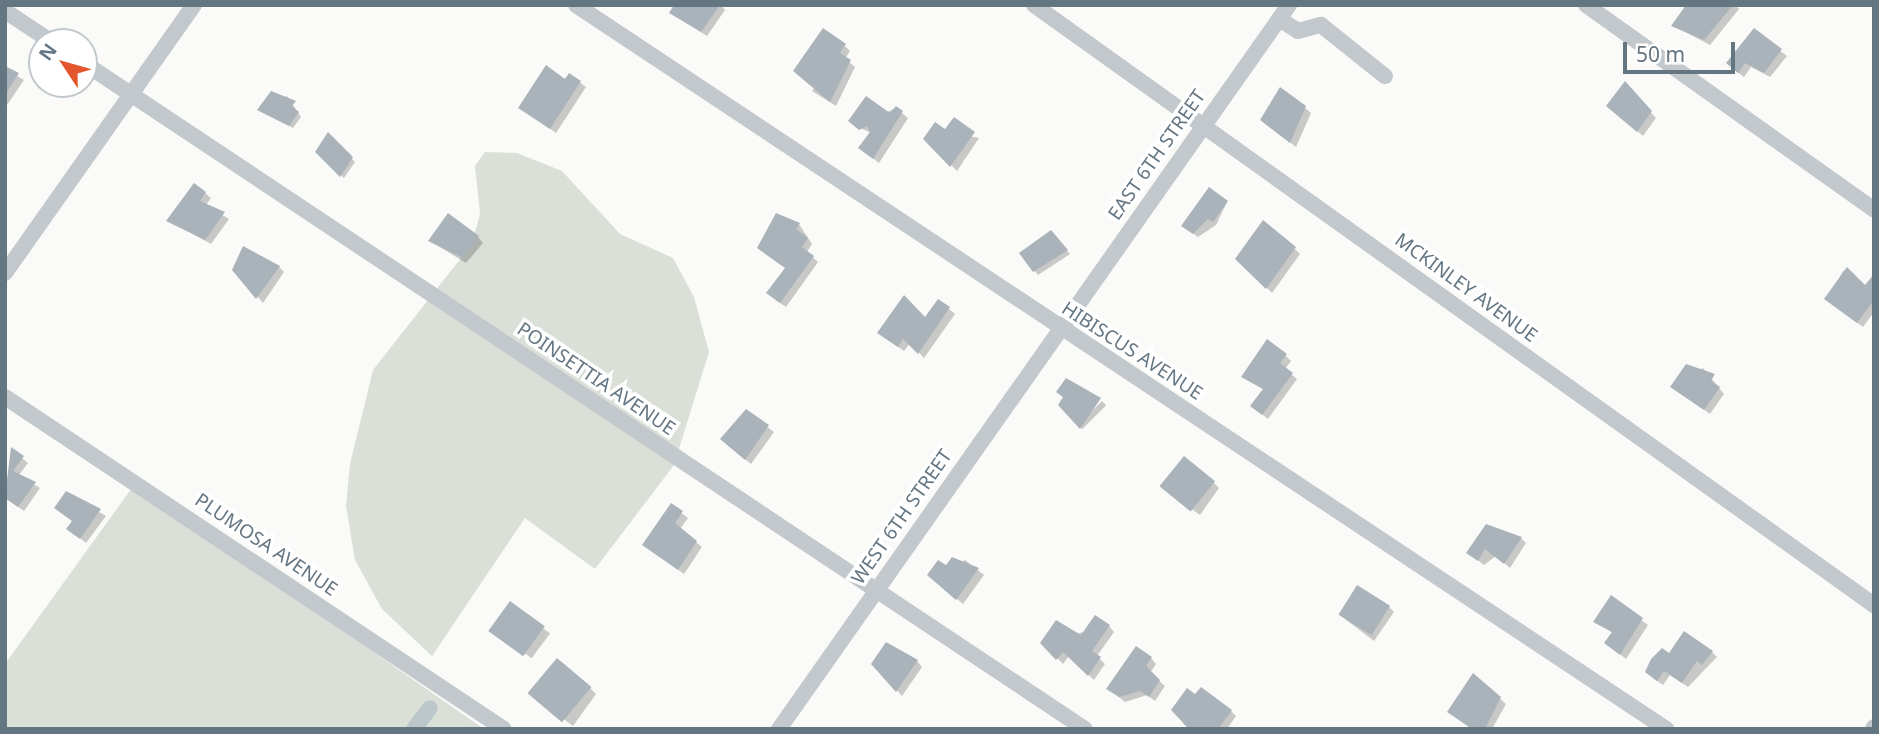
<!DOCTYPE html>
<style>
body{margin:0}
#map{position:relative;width:1879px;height:734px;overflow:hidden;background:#fafaf8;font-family:"Noto Sans",sans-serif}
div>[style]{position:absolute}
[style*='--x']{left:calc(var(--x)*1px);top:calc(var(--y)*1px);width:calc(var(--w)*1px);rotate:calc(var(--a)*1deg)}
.green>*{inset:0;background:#dadfd7}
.shadow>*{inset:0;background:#0003;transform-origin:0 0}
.canal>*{height:16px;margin:-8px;padding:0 8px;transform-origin:8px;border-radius:8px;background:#bbc7cb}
.building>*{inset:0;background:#aab3b9;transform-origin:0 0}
.minor>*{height:16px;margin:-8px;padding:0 8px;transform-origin:8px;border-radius:8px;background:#c3c8cc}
span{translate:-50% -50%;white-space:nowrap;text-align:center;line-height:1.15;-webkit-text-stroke:7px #fff;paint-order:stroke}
.street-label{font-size:19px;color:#657683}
.frame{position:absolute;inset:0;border:7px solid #657683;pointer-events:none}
.north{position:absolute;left:28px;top:28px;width:70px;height:70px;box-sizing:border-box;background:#fff;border:2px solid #c1c8cd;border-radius:50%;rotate:306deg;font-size:19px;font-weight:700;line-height:28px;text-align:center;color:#657683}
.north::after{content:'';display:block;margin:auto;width:24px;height:32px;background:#e4572e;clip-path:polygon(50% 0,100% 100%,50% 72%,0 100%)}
.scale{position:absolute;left:1623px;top:42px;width:112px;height:32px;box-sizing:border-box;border:4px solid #657683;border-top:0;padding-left:9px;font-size:21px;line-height:24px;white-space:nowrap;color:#657683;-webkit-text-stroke:5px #fff;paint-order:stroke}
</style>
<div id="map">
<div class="green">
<i style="clip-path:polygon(485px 152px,517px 153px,562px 171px,620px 234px,673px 258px,694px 297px,709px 352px,674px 465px,595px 569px,525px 518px,432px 656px,382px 609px,355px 560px,346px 506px,350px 464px,373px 370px,472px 244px,480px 214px,475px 166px)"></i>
<i style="clip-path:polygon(134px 485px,484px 729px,5px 729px,5px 664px)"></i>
</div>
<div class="shadow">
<i style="clip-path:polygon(677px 5px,721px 5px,725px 10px,707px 36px,671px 13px)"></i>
<i style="clip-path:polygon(1688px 5px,1735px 5px,1739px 9px,1710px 45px,1674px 26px)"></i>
<i style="clip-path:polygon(1754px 31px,1787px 56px,1770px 77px,1751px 67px,1744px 77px,1733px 69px)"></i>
<i style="clip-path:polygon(845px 46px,850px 51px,845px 59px,855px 67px,836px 106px,812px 91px)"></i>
<i style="clip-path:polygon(5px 69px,24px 80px,5px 108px)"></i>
<i style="clip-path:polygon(570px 75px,586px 87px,556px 133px,520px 108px)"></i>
<i style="clip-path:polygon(1625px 84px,1656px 118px,1643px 136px,1614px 112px)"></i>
<i style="clip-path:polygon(287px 96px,301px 117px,293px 128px,259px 110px)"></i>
<i style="clip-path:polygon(896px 108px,908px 118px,879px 163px,866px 153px,871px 133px,856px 126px)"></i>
<i style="clip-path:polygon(1305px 108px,1311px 113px,1296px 147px,1268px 125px)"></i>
<i style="clip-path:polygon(946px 131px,979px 138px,957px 171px,925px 139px)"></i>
<i style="clip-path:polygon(328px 134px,355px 162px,344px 178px,317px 152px)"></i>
<i style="clip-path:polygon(205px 193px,211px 198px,206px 205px,229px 219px,211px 244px,169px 221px)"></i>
<i style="clip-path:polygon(1227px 202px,1216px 225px,1198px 237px,1187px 229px)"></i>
<i style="clip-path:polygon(799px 224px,812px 244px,807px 252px,818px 262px,786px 307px,774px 299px,786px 268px,764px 253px)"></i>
<i style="clip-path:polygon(1051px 232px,1070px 254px,1038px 275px,1021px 254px)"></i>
<i style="clip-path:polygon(478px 237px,483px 243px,466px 263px,430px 241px)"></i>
<i style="clip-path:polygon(1294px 248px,1300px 254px,1272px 293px,1237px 259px)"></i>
<i style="clip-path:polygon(279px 267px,284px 272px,263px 303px,234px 270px)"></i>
<i style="clip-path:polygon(1844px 270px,1866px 288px,1874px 279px,1874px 312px,1863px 327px,1826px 299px)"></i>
<i style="clip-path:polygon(905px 297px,926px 320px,939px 301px,955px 314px,924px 358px,910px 343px,904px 351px,885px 338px)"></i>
<i style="clip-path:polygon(1285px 355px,1291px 361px,1285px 369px,1297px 379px,1268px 419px,1258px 411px,1264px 390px,1243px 376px)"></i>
<i style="clip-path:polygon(1703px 368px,1724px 394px,1710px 414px,1672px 387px)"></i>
<i style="left:1102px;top:401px;width:6px;height:34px;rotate:45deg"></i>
<i style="clip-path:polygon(746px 411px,774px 432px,751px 464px,728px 445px)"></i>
<i style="clip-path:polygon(11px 449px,28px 463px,19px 475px,40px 488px,24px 511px,5px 498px)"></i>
<i style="clip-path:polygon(1213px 482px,1219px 488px,1200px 515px,1169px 493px)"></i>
<i style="clip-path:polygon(67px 493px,106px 516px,86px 543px,68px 529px,73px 522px)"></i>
<i style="clip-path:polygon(671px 505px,688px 518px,680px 529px,702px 547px,684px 574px,644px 545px)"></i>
<i style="clip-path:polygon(1521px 538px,1526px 543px,1510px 568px,1496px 556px,1484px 565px,1469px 553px)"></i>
<i style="clip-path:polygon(965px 560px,984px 575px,963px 604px,934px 580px)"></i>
<i style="clip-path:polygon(1612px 598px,1648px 625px,1626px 659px,1612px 648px,1613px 633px,1595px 621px)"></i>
<i style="left:511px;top:604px;width:49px;height:31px;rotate:37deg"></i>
<i style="clip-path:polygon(1389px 607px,1394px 612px,1374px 641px,1345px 619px)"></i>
<i style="clip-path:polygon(1109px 626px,1114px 632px,1097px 656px,1105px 664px,1094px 680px,1069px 656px,1063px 664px,1042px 642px)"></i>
<i style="clip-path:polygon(1712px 652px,1717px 657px,1688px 687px,1670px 675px,1663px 685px,1653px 678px,1669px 655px)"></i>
<i style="clip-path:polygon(1151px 658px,1156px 664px,1150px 673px,1165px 686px,1155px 701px,1147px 695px,1125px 702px,1108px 688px)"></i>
<i style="clip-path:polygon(917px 661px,922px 667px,902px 696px,873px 664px)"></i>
<i style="clip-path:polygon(1474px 676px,1506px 704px,1492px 729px,1472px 729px,1449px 712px)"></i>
<i style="clip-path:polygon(590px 688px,596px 694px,573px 726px,533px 696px)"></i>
<i style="clip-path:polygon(1173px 710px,1231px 711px,1236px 716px,1227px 729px,1188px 729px)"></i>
</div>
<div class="canal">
<i style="--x:414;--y:729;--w:26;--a:-53"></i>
</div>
<div class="building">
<i style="clip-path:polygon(674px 5px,720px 5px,701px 32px,669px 13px)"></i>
<i style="clip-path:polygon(1686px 5px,1733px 5px,1704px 40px,1671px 26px)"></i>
<i style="clip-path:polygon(823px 28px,846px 44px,840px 53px,851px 60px,830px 102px,793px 71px)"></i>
<i style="clip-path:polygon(1754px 28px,1782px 49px,1764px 73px,1745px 63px,1738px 73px,1726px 63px)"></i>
<i style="clip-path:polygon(546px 65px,565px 79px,569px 73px,581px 81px,550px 129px,518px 108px)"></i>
<i style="clip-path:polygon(5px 66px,19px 73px,5px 95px)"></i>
<i style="clip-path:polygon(1625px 81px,1652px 111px,1637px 132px,1606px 106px)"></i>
<i style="clip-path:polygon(1280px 87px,1306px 106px,1290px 143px,1260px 120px)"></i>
<i style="clip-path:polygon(271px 91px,296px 101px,292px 106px,299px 112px,289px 126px,257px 110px)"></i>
<i style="clip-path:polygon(866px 96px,890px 113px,896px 106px,903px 111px,873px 159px,858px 148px,870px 132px,867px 126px,859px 130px,848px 121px)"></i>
<i style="clip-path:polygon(954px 117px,975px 132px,950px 167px,923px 139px,935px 122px,945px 129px)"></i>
<i style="clip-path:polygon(328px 132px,353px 157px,340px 177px,315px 152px)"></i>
<i style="clip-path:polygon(194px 183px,206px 192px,200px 201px,225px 212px,205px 240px,166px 221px)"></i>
<i style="clip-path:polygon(1209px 187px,1228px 201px,1213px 222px,1208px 219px,1193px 234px,1181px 226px)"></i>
<i style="clip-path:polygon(448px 213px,479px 236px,463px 258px,428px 241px)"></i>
<i style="clip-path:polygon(776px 213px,800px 223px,796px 229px,808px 238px,802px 247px,814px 256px,780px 303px,766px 293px,785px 268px,757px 248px)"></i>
<i style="clip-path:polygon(1263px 220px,1296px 247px,1266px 289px,1235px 259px)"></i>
<i style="clip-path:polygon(1051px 230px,1068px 250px,1033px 272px,1019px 253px)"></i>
<i style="clip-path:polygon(243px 246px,280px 266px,256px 299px,232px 270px)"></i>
<i style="clip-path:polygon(1847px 267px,1865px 285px,1874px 274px,1874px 300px,1857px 323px,1824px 299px)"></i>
<i style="clip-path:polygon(904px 295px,925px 317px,938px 299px,950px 307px,918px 354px,903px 339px,898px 347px,877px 333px)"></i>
<i style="clip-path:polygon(1267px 339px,1287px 354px,1280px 363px,1293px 373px,1262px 415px,1250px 406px,1263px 389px,1241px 377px)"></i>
<i style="clip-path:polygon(1686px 364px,1715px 374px,1711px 381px,1720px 387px,1704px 410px,1670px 387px)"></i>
<i style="clip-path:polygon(1066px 378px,1101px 398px,1080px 429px,1058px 405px,1063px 397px,1056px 392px)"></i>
<i style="clip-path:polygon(746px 409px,769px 425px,745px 460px,720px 439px)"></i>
<i style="clip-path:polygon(11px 447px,24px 456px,13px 471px,36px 482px,18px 507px,5px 498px)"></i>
<i style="left:1184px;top:456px;width:40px;height:39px;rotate:39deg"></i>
<i style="clip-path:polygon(66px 491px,101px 509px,80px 539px,66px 529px,72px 521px,54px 508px)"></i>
<i style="clip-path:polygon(671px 503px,683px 511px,675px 523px,697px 541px,678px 570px,642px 545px)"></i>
<i style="clip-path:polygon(1486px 524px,1522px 537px,1504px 564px,1485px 549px,1478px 561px,1466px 553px)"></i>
<i style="clip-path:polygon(952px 557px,979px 568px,956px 600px,927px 575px,938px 560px,946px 565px)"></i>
<i style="left:1357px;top:585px;width:39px;height:35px;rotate:32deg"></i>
<i style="clip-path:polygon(1611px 595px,1643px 618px,1620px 655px,1604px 643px,1612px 632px,1593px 622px)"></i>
<i style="left:510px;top:601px;width:43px;height:37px;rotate:36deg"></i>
<i style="clip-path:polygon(1095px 615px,1110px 625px,1092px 651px,1101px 657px,1088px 676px,1063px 652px,1056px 660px,1040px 643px,1056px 620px,1081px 635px)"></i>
<i style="clip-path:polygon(1684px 631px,1713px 651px,1702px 665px,1697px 661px,1682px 683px,1664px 671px,1657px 681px,1645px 672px,1651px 659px,1662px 648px,1669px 653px)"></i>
<i style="clip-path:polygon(886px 642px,918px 660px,896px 692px,871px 664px)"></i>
<i style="clip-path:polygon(1136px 646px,1152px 657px,1146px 666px,1160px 680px,1149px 697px,1140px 691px,1119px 697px,1106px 689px)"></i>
<i style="left:557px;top:658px;width:45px;height:46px;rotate:40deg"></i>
<i style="clip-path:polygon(1473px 673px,1501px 697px,1485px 729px,1472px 729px,1447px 712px)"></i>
<i style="clip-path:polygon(1201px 687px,1232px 710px,1218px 729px,1189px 729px,1171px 710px,1187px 688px,1195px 694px)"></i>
</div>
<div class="minor">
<i style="--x:576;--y:5;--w:1309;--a:33.59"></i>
<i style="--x:1034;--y:5;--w:1032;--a:35.54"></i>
<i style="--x:1586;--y:5;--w:354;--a:35.4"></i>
<i style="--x:5;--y:11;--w:56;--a:33.4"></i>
<i style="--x:1279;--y:19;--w:22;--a:32"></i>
<i style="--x:1298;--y:31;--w:24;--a:-15"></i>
<i style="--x:1321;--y:25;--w:82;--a:38.6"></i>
<i style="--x:84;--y:63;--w:1202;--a:33.64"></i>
<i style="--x:5;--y:273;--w:328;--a:-54.8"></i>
<i style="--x:5;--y:397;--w:599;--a:33.64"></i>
<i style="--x:779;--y:729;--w:886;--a:-54.84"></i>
<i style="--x:1873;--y:729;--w:2;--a:-63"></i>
</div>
<div class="street-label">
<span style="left:1157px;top:155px;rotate:-55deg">EAST 6TH STREET</span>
<span style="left:1466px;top:288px;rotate:36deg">MCKINLEY AVENUE</span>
<span style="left:1132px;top:351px;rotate:33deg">HIBISCUS AVENUE</span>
<span style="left:596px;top:379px;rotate:34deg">POINSETTIA AVENUE</span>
<span style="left:902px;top:517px;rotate:-55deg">WEST 6TH STREET</span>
<span style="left:266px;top:545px;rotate:34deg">PLUMOSA AVENUE</span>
</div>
<div class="frame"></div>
<div class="north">N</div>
<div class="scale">50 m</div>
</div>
